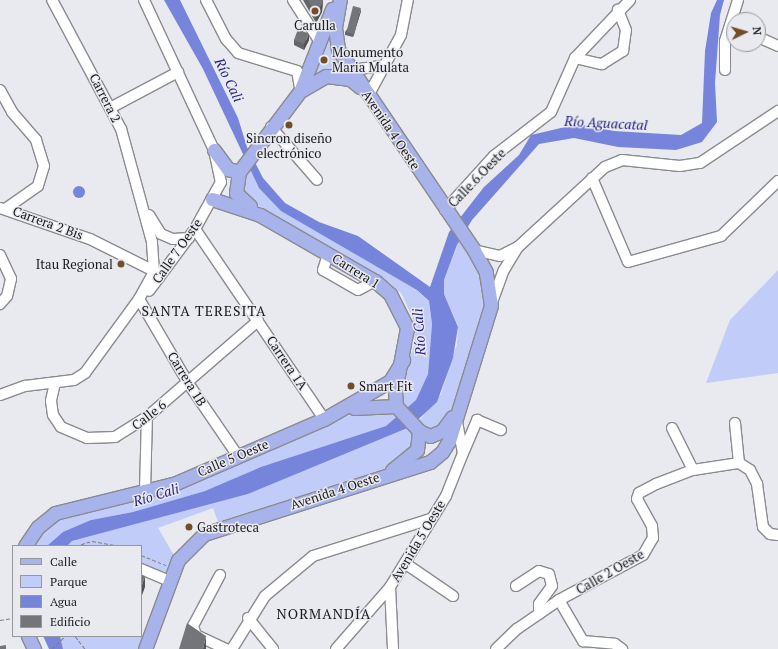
<!DOCTYPE html>
<meta charset="utf-8">
<style>
body{margin:0}
#map{position:relative;width:778px;height:649px;overflow:hidden;background:#e9eaef;font-family:"PT Serif",serif}
div>[style]{position:absolute}
[style*='--x']{left:calc(var(--x)*1px);top:calc(var(--y)*1px);width:calc(var(--w)*1px);rotate:calc(var(--a)*1deg)}
.green>*{inset:0;background:#c1ccf9}
.water>*{inset:0;background:#7685db}
.round{border-radius:50%}
.path>*{height:1px;margin-top:-0.5px;transform-origin:0;background:repeating-linear-gradient(90deg,#7e7e82 0 4px,transparent 0 6px)}
.roads{filter:drop-shadow(1px 0 #8a8b90) drop-shadow(-1px 0 #8a8b90) drop-shadow(0 1px #8a8b90) drop-shadow(0 -1px #8a8b90)}
.minor>*{height:10px;margin:-5px;padding:0 5px;transform-origin:5px;border-radius:5px;background:#fff}
.major>*{height:13px;margin:-6.5px;padding:0 6.5px;transform-origin:6.5px;border-radius:6.5px;background:#a8b2eb}
.wall>*{inset:0;background:#636568}
.shaded-wall>*{inset:0;background:#505255}
.building>*{inset:0;background:#737579;transform-origin:0 0}
.dots>*{width:11px;height:11px;translate:-50% -50%;box-sizing:border-box;border:2px solid #e9eaef;border-radius:50%}
span{translate:-50% -50%;white-space:nowrap;text-align:center;line-height:1.15;-webkit-text-stroke:3px #e9eaef;paint-order:stroke}
.poi-label{font-size:13px;color:#1a1a1c}
.left{translate:0 -50%;text-align:left}
.right{translate:-100% -50%;text-align:right}
.street-label{font-size:13px;color:#1a1a1c}
.water-label{font-size:14px;color:#242285;font-style:italic}
.neighbourhood-label{font-size:14px;color:#1a1a1c;letter-spacing:1px}
.legend{position:absolute;left:12px;top:545px;width:130px;height:92px;box-sizing:border-box;background:#e9eaef;border:1px solid #96979b;margin:0;padding:5px 7px;list-style:none;font-size:12px;color:#1a1a1c}
.legend li{display:flex;align-items:center;gap:8px;height:20px}
.legend b{width:20px;border:1px solid #96979b}
.north{position:absolute;left:726px;top:12px;width:40px;height:40px;box-sizing:border-box;background:#e9eaef;border:1px solid #96979b;border-radius:50%;rotate:85deg;font-size:11px;font-weight:700;line-height:16px;text-align:center;color:#1a1a1c}
.north::after{content:'';display:block;margin:auto;width:14px;height:18px;background:#724d28;clip-path:polygon(50% 0,100% 100%,50% 72%,0 100%)}
</style>
<div id="map">
<div class="green">
<i style="clip-path:polygon(335px 27px,360px 86px,305px 79px,312px 56px)"></i>
<i style="clip-path:polygon(250px 169px,259px 188px,417px 290px,429px 302px,432px 324px,428px 374px,416px 400px,406px 409px,399px 401px,400px 386px,415px 343px,413px 318px,401px 293px,391px 284px,247px 199px,242px 192px,245px 175px)"></i>
<i style="clip-path:polygon(459px 241px,482px 275px,486px 303px,457px 399px,442px 424px,430px 432px,418px 422px,441px 394px,457px 344px,458px 326px,444px 294px,444px 280px)"></i>
<i style="clip-path:polygon(778px 270px,778px 373px,706px 383px,730px 320px)"></i>
<i style="clip-path:polygon(394px 408px,400px 415px,386px 426px,205px 491px,133px 512px,91px 520px,47px 546px,31px 546px,41px 531px,57px 518px,360px 411px)"></i>
<i style="clip-path:polygon(410px 427px,415px 449px,384px 469px,218px 522px,213px 508px,158px 528px,175px 557px,165px 579px,141px 569px,141px 546px,67px 546px,72px 541px,248px 494px)"></i>
<i style="clip-path:polygon(60px 636px,141px 635px,144px 636px,141px 649px,63px 649px)"></i>
</div>
<div class="water">
<i style="clip-path:polygon(164px 0,180px 0,238px 118px,247px 147px,263px 178px,285px 203px,319px 222px,358px 236px,430px 287px,449px 232px,484px 187px,519px 155px,531px 135px,578px 124px,614px 131px,681px 135px,702px 123px,705px 51px,711px 13px,717px 0,724px 0,720px 15px,715px 83px,717px 122px,702px 142px,676px 150px,618px 147px,574px 138px,539px 144px,472px 220px,457px 245px,444px 280px,444px 294px,458px 327px,453px 358px,437px 402px,410px 427px,248px 494px,72px 541px,67px 546px,47px 546px,63px 532px,91px 520px,133px 512px,205px 491px,261px 467px,386px 426px,416px 400px,428px 374px,432px 324px,429px 301px,417px 290px,281px 211px,259px 188px,203px 69px)"></i>
<i class="round" style="left:73px;top:186px;width:12px;height:12px"></i>
<i style="clip-path:polygon(43px 636px,60px 636px,63px 649px,49px 649px)"></i>
</div>
<div class="path">
<i style="--x:75;--y:546;--w:18;--a:-16"></i>
<i style="--x:92;--y:541;--w:27;--a:10"></i>
<i style="--x:141;--y:555;--w:27;--a:22"></i>
<i style="--x:0;--y:620;--w:13;--a:-9"></i>
<i style="--x:75;--y:636;--w:16;--a:52"></i>
<i style="--x:52;--y:649;--w:18;--a:-45"></i>
</div>
<div class="roads">
<div class="minor">
<i style="--x:144;--y:0;--w:166;--a:65"></i>
<i style="--x:214;--y:150;--w:33;--a:78"></i>
<i style="--x:221;--y:182;--w:54;--a:119"></i>
<i style="--x:195;--y:229;--w:77;--a:126.6"></i>
<i style="--x:206;--y:0;--w:44;--a:62.9"></i>
<i style="--x:226;--y:39;--w:18;--a:49"></i>
<i style="--x:238;--y:53;--w:62;--a:17"></i>
<i style="--x:297;--y:71;--w:17;--a:80"></i>
<i style="--x:293;--y:0;--w:46;--a:57.3"></i>
<i style="--x:758;--y:37;--w:22;--a:24"></i>
<i style="--x:575;--y:58;--w:28;--a:13"></i>
<i style="--x:602;--y:64;--w:25;--a:-32"></i>
<i style="--x:623;--y:51;--w:21;--a:-82"></i>
<i style="--x:626;--y:30;--w:22;--a:-112"></i>
<i style="--x:352;--y:70;--w:29;--a:-8"></i>
<i style="--x:725;--y:70;--w:29;--a:-90"></i>
<i style="--x:725;--y:41;--w:43;--a:-72.4"></i>
<i style="--x:0;--y:90;--w:25;--a:61"></i>
<i style="--x:12;--y:112;--w:37;--a:49"></i>
<i style="--x:36;--y:140;--w:27;--a:73"></i>
<i style="--x:44;--y:166;--w:21;--a:107"></i>
<i style="--x:38;--y:186;--w:38;--a:145"></i>
<i style="--x:368;--y:96;--w:69;--a:-61.6"></i>
<i style="--x:401;--y:35;--w:36;--a:-79"></i>
<i style="--x:112;--y:107;--w:75;--a:-27.9"></i>
<i style="--x:271;--y:127;--w:70;--a:49"></i>
<i style="--x:592;--y:178;--w:91;--a:66.8"></i>
<i style="--x:628;--y:262;--w:97;--a:-15.6"></i>
<i style="--x:721;--y:236;--w:79;--a:-44"></i>
<i style="--x:0;--y:208;--w:95;--a:19"></i>
<i style="--x:90;--y:239;--w:76;--a:26.6"></i>
<i style="--x:445;--y:210;--w:73;--a:-47.8"></i>
<i style="--x:494;--y:156;--w:72;--a:-37.7"></i>
<i style="--x:551;--y:112;--w:59;--a:-66"></i>
<i style="--x:575;--y:58;--w:80;--a:-46.5"></i>
<i style="--x:149;--y:215;--w:22;--a:58"></i>
<i style="--x:161;--y:234;--w:13;--a:23"></i>
<i style="--x:173;--y:239;--w:16;--a:-4"></i>
<i style="--x:195;--y:229;--w:230;--a:55.8"></i>
<i style="--x:474;--y:250;--w:27;--a:13"></i>
<i style="--x:500;--y:256;--w:20;--a:-27"></i>
<i style="--x:328;--y:254;--w:17;--a:107"></i>
<i style="--x:323;--y:270;--w:40;--a:29.7"></i>
<i style="--x:358;--y:290;--w:19;--a:-28"></i>
<i style="--x:0;--y:255;--w:26;--a:65"></i>
<i style="--x:11;--y:279;--w:17;--a:103"></i>
<i style="--x:7;--y:296;--w:11;--a:131"></i>
<i style="--x:139;--y:299;--w:97;--a:59.7"></i>
<i style="--x:188;--y:383;--w:88;--a:55.6"></i>
<i style="--x:491;--y:305;--w:37;--a:-70"></i>
<i style="--x:504;--y:270;--w:27;--a:-59"></i>
<i style="--x:518;--y:247;--w:118;--a:-42.6"></i>
<i style="--x:605;--y:167;--w:18;--a:-22"></i>
<i style="--x:622;--y:160;--w:58;--a:5.9"></i>
<i style="--x:680;--y:166;--w:20;--a:-9"></i>
<i style="--x:700;--y:163;--w:94;--a:-33.7"></i>
<i style="--x:55;--y:383;--w:18;--a:103"></i>
<i style="--x:51;--y:401;--w:14;--a:82"></i>
<i style="--x:53;--y:415;--w:14;--a:56"></i>
<i style="--x:61;--y:427;--w:28;--a:23"></i>
<i style="--x:87;--y:438;--w:28;--a:-2"></i>
<i style="--x:115;--y:437;--w:38;--a:-32"></i>
<i style="--x:147;--y:417;--w:147;--a:-40.9"></i>
<i style="--x:0;--y:395;--w:27;--a:-20"></i>
<i style="--x:25;--y:386;--w:49;--a:-7"></i>
<i style="--x:74;--y:380;--w:13;--a:-32"></i>
<i style="--x:85;--y:373;--w:92;--a:-53.9"></i>
<i style="--x:139;--y:299;--w:31;--a:-61"></i>
<i style="--x:154;--y:272;--w:30;--a:-94"></i>
<i style="--x:152;--y:242;--w:117;--a:-105.3"></i>
<i style="--x:121;--y:129;--w:146;--a:-118.1"></i>
<i style="--x:735;--y:423;--w:40;--a:84.3"></i>
<i style="--x:672;--y:428;--w:47;--a:63.4"></i>
<i style="--x:464;--y:451;--w:34;--a:-67"></i>
<i style="--x:477;--y:420;--w:26;--a:23"></i>
<i style="--x:145;--y:491;--w:74;--a:-88.5"></i>
<i style="--x:406;--y:564;--w:57;--a:34.2"></i>
<i style="--x:141;--y:569;--w:30;--a:23"></i>
<i style="--x:220;--y:575;--w:58;--a:117.9"></i>
<i style="--x:193;--y:626;--w:9;--a:72"></i>
<i style="--x:196;--y:635;--w:33;--a:25"></i>
<i style="--x:516;--y:586;--w:27;--a:-33"></i>
<i style="--x:539;--y:571;--w:10;--a:17"></i>
<i style="--x:549;--y:574;--w:12;--a:76"></i>
<i style="--x:552;--y:586;--w:22;--a:126"></i>
<i style="--x:539;--y:604;--w:10;--a:90"></i>
<i style="--x:390;--y:587;--w:62;--a:87.2"></i>
<i style="--x:559;--y:600;--w:48;--a:59.7"></i>
<i style="--x:583;--y:641;--w:32;--a:5"></i>
<i style="--x:615;--y:644;--w:9;--a:36"></i>
<i style="--x:248;--y:618;--w:40;--a:51"></i>
<i style="--x:232;--y:649;--w:62;--a:-58.1"></i>
<i style="--x:265;--y:596;--w:62;--a:-39.8"></i>
<i style="--x:313;--y:556;--w:123;--a:-17.5"></i>
<i style="--x:336;--y:649;--w:82;--a:-48.9"></i>
<i style="--x:390;--y:587;--w:107;--a:-58.4"></i>
<i style="--x:446;--y:496;--w:46;--a:-68.4"></i>
<i style="--x:463;--y:453;--w:36;--a:-101"></i>
<i style="--x:496;--y:649;--w:29;--a:-44"></i>
<i style="--x:517;--y:629;--w:51;--a:-34.6"></i>
<i style="--x:559;--y:600;--w:95;--a:-28.2"></i>
<i style="--x:643;--y:555;--w:20;--a:-60"></i>
<i style="--x:653;--y:538;--w:12;--a:-95"></i>
<i style="--x:652;--y:526;--w:31;--a:-119"></i>
<i style="--x:637;--y:499;--w:6;--a:-72"></i>
<i style="--x:639;--y:493;--w:19;--a:-28"></i>
<i style="--x:656;--y:484;--w:40;--a:-21"></i>
<i style="--x:693;--y:470;--w:47;--a:-8.7"></i>
<i style="--x:739;--y:463;--w:13;--a:32"></i>
<i style="--x:750;--y:470;--w:16;--a:63"></i>
<i style="--x:757;--y:484;--w:43;--a:82.1"></i>
<i style="--x:763;--y:527;--w:10;--a:45"></i>
<i style="--x:770;--y:534;--w:8;--a:7"></i>
</div>
<div class="major">
<i style="--x:301;--y:89;--w:86;--a:-68.8"></i>
<i style="--x:214;--y:150;--w:24;--a:54"></i>
<i style="--x:228;--y:169;--w:11;--a:15"></i>
<i style="--x:212;--y:199;--w:51;--a:18.4"></i>
<i style="--x:260;--y:215;--w:133;--a:29.9"></i>
<i style="--x:375;--y:281;--w:20;--a:41"></i>
<i style="--x:390;--y:294;--w:38;--a:63"></i>
<i style="--x:407;--y:328;--w:64;--a:100.8"></i>
<i style="--x:395;--y:391;--w:15;--a:86"></i>
<i style="--x:250;--y:206;--w:19;--a:-137"></i>
<i style="--x:236;--y:193;--w:21;--a:-82"></i>
<i style="--x:239;--y:172;--w:101;--a:-53"></i>
<i style="--x:300;--y:91;--w:30;--a:-30"></i>
<i style="--x:326;--y:76;--w:24;--a:7"></i>
<i style="--x:350;--y:79;--w:13;--a:39"></i>
<i style="--x:354;--y:408;--w:42;--a:-2.7"></i>
<i style="--x:396;--y:406;--w:34;--a:47"></i>
<i style="--x:419;--y:431;--w:12;--a:24"></i>
<i style="--x:430;--y:436;--w:13;--a:-23"></i>
<i style="--x:442;--y:431;--w:17;--a:-54"></i>
<i style="--x:392;--y:470;--w:32;--a:-39"></i>
<i style="--x:417;--y:450;--w:19;--a:-84"></i>
<i style="--x:25;--y:546;--w:23;--a:-56"></i>
<i style="--x:38;--y:527;--w:22;--a:-39"></i>
<i style="--x:55;--y:513;--w:125;--a:-13.9"></i>
<i style="--x:176;--y:483;--w:161;--a:-23.4"></i>
<i style="--x:324;--y:419;--w:76;--a:-29.9"></i>
<i style="--x:390;--y:381;--w:25;--a:-58"></i>
<i style="--x:28;--y:636;--w:14;--a:65"></i>
<i style="--x:145;--y:649;--w:95;--a:-69.7"></i>
<i style="--x:178;--y:560;--w:37;--a:-45"></i>
<i style="--x:204;--y:534;--w:237;--a:-17.7"></i>
<i style="--x:430;--y:462;--w:16;--a:-40"></i>
<i style="--x:442;--y:452;--w:13;--a:-58"></i>
<i style="--x:449;--y:441;--w:142;--a:-72.8"></i>
<i style="--x:491;--y:305;--w:33;--a:-99"></i>
<i style="--x:486;--y:272;--w:25;--a:-119"></i>
<i style="--x:474;--y:250;--w:243;--a:-124.1"></i>
<i style="--x:338;--y:49;--w:22;--a:-98"></i>
<i style="--x:335;--y:27;--w:27;--a:-80"></i>
</div>
</div>
<div class="wall">
<i style="clip-path:polygon(303px 0,323px 0,322px 12px,316px 23px)"></i>
<i style="clip-path:polygon(361px 11px,353px 37px,345px 35px,345px 32px)"></i>
<i style="clip-path:polygon(294px 40px,309px 40px,304px 50px,294px 45px)"></i>
</div>
<div class="shaded-wall">
<i style="clip-path:polygon(323px 0,322px 12px,316px 23px,316px 15px)"></i>
<i style="clip-path:polygon(361px 8px,361px 11px,353px 37px,353px 35px)"></i>
<i style="clip-path:polygon(309px 34px,309px 40px,304px 50px,304px 44px)"></i>
<i style="clip-path:polygon(145px 576px,145px 587px,141px 598px,141px 588px)"></i>
<i style="clip-path:polygon(206px 636px,206px 649px,203px 649px)"></i>
</div>
<div class="building">
<i style="clip-path:polygon(308px 0,323px 0,322px 4px,316px 15px)"></i>
<i style="left:353px;top:6px;width:8px;height:27px;rotate:14deg"></i>
<i style="clip-path:polygon(298px 29px,309px 34px,304px 44px,294px 40px)"></i>
<i style="clip-path:polygon(141px 575px,145px 576px,141px 588px)"></i>
<i style="clip-path:polygon(187px 623px,206px 636px,203px 649px,179px 649px)"></i>
<i style="clip-path:polygon(6px 645px,6px 649px,0 649px,0 646px)"></i>
</div>
<div class="dots">
<i style="left:315px;top:11px;background:#724d28"></i>
<i style="left:324px;top:60px;background:#724d28"></i>
<i style="left:289px;top:125px;background:#724d28"></i>
<i style="left:121px;top:264px;background:#724d28"></i>
<i style="left:351px;top:386px;background:#724d28"></i>
<i style="left:189px;top:527px;background:#724d28"></i>
</div>
<div class="poi-label">
<span style="left:315px;top:25px">Carulla</span>
<span class="left" style="left:332px;top:60px">Monumento<br>Maria Mulata</span>
<span style="left:289px;top:146px">Sincron diseño<br>electrónico</span>
<span class="right" style="left:113px;top:264px">Itau Regional</span>
<span class="left" style="left:359px;top:386px">Smart Fit</span>
<span class="left" style="left:197px;top:527px">Gastroteca</span>
</div>
<div class="street-label">
<span style="left:105px;top:98px;rotate:63deg">Carrera 2</span>
<span style="left:391px;top:130px;rotate:56deg">Avenida 4 Oeste</span>
<span style="left:477px;top:178px;rotate:-46deg">Calle 6 Oeste</span>
<span style="left:48px;top:223px;rotate:20deg">Carrera 2 Bis</span>
<span style="left:177px;top:251px;rotate:-55deg">Calle 7 Oeste</span>
<span style="left:356px;top:271px;rotate:32deg">Carrera 1</span>
<span style="left:287px;top:363px;rotate:56deg">Carrera 1A</span>
<span style="left:187px;top:379px;rotate:58deg">Carrera 1B</span>
<span style="left:149px;top:415px;rotate:-38deg">Calle 6</span>
<span style="left:233px;top:458px;rotate:-23deg">Calle 5 Oeste</span>
<span style="left:335px;top:491px;rotate:-18deg">Avenida 4 Oeste</span>
<span style="left:418px;top:541px;rotate:-59deg">Avenida 5 Oeste</span>
<span style="left:610px;top:572px;rotate:-30deg">Calle 2 Oeste</span>
</div>
<div class="water-label">
<span style="left:229px;top:80px;rotate:64deg">Río Cali</span>
<span style="left:606px;top:123px;rotate:3deg">Río Aguacatal</span>
<span style="left:419px;top:332px;rotate:-94deg">Río Cali</span>
<span style="left:156px;top:495px;rotate:-17deg">Río Cali</span>
</div>
<div class="neighbourhood-label">
<span style="left:204px;top:311px">SANTA TERESITA</span>
<span style="left:324px;top:614px">NORMANDÍA</span>
</div>
<ul class="legend">
<li><b style="height:5px;background:#a8b2eb"></b>Calle</li>
<li><b style="height:11px;background:#c1ccf9"></b>Parque</li>
<li><b style="height:11px;background:#7685db"></b>Agua</li>
<li><b style="height:11px;background:#737579"></b>Edificio</li>
</ul>
<div class="north">N</div>
</div>
